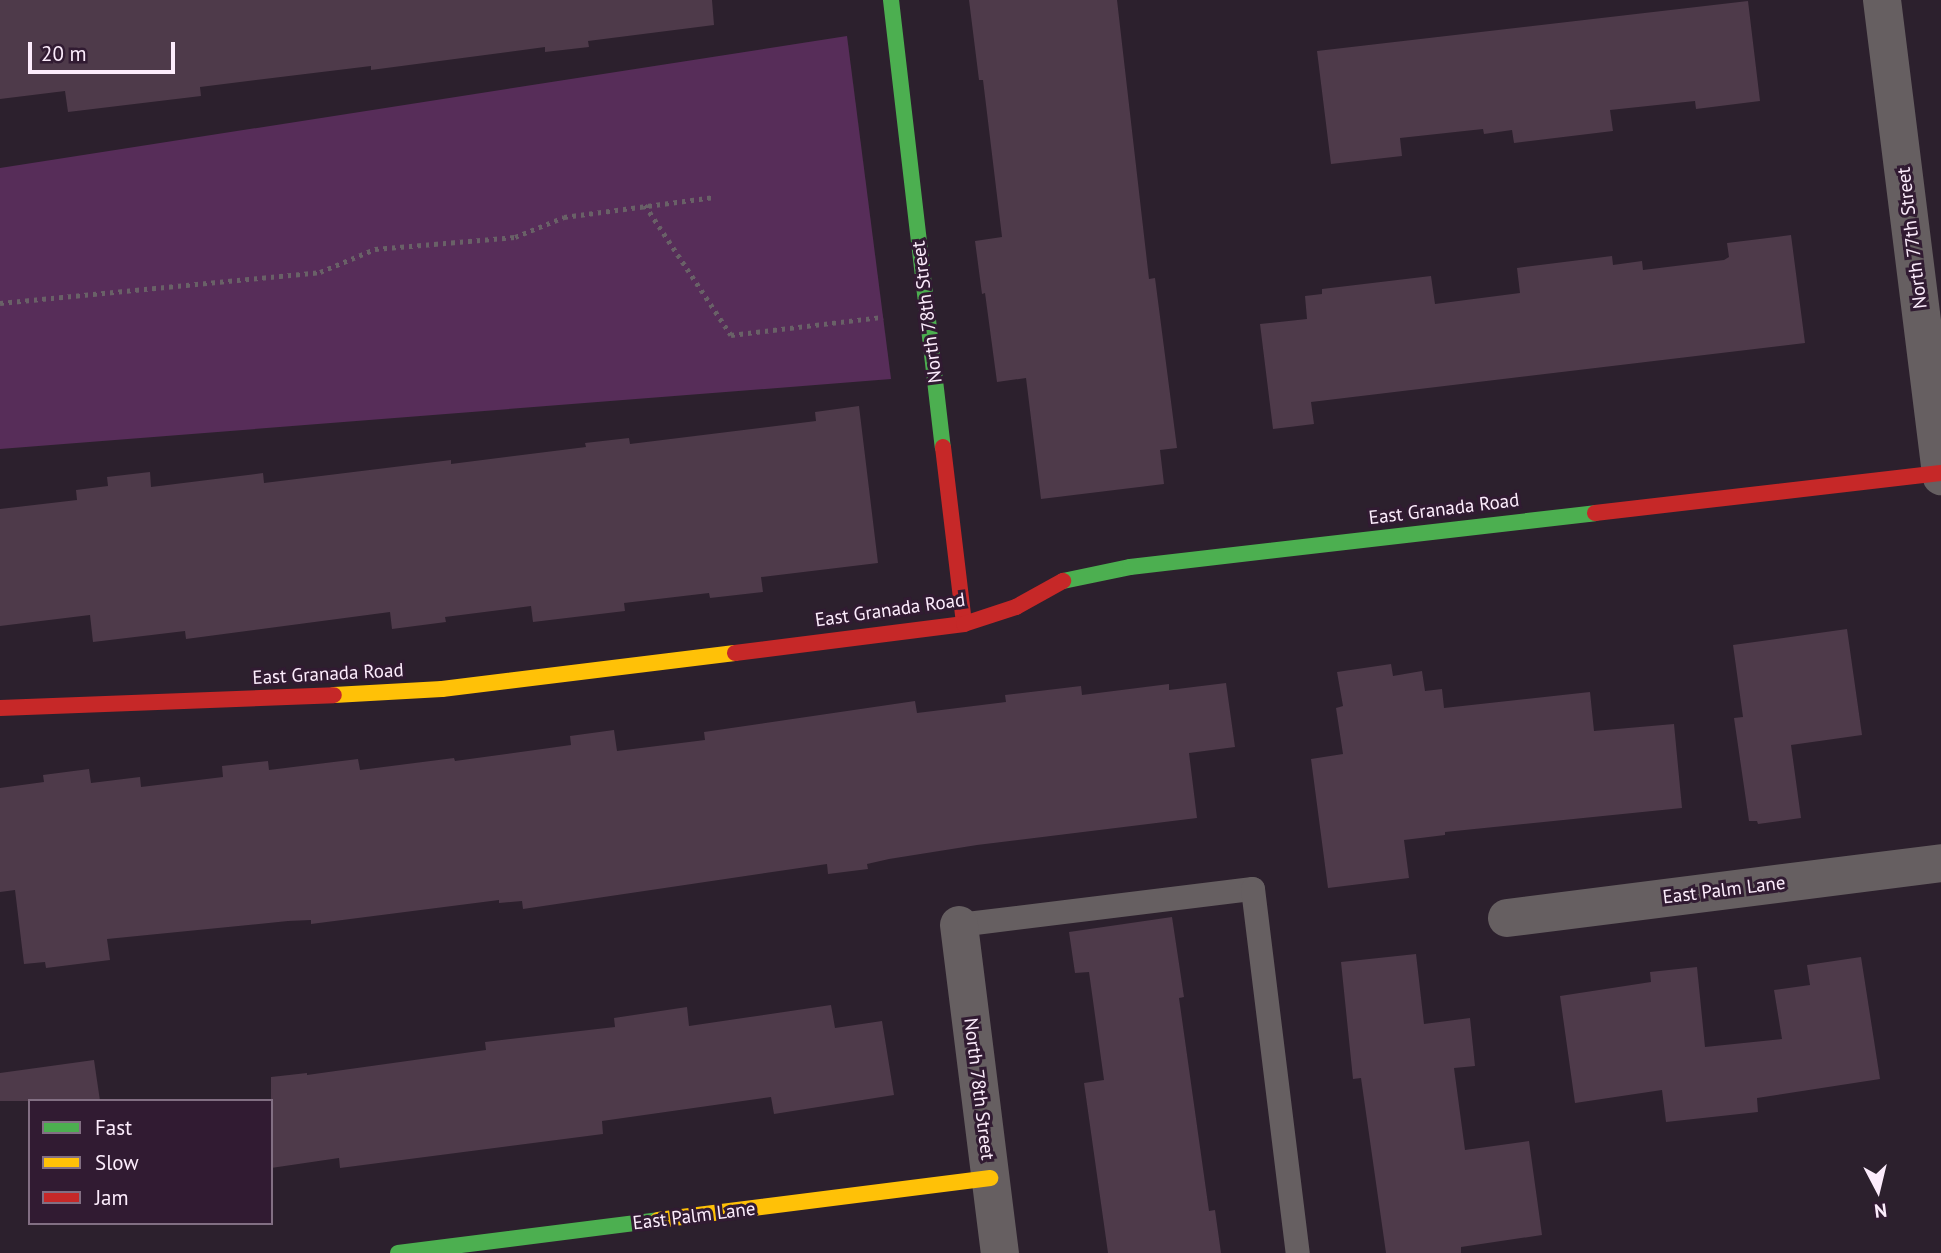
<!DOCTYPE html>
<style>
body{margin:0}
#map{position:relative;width:1941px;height:1253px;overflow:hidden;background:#2c202d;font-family:"PT Sans",sans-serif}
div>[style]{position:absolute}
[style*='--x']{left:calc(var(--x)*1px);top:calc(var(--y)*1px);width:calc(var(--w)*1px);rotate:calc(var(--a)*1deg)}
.green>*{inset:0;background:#572d59}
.building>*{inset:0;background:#4e3a4a}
.path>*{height:4.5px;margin-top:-2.25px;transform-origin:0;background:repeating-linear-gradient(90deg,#696167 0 3.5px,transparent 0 8.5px)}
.lane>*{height:24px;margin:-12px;padding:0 12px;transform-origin:12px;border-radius:12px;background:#665f61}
.street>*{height:38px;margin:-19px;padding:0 19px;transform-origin:19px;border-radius:19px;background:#665f61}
.fast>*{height:16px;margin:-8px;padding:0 8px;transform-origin:8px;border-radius:8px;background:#4caf50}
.slow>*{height:16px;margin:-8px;padding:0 8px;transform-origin:8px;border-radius:8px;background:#ffc107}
.jam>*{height:16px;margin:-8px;padding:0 8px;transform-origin:8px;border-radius:8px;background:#c62828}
span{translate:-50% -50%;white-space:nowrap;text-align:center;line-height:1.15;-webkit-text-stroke:6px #311b32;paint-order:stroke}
.street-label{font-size:19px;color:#fcecfc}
.legend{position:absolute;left:28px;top:1099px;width:245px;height:126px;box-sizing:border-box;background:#311b32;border:2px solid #826f83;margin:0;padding:9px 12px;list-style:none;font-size:21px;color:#fcecfc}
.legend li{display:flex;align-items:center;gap:14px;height:35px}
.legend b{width:35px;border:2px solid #826f83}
.north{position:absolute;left:1843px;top:1155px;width:70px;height:70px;-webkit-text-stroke:5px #311b32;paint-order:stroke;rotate:173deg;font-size:19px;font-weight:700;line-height:28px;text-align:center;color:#fcecfc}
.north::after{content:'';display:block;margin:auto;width:24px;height:32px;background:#fcecfc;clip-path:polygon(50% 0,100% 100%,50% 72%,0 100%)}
.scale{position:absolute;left:28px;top:42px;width:147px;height:32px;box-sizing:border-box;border:4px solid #fcecfc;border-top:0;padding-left:9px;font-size:21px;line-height:24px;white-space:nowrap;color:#fcecfc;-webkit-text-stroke:5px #311b32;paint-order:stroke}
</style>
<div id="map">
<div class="green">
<i style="clip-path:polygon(847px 36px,891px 379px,0 449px,0 168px)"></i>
</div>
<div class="building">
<i style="clip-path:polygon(0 0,712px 0,714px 25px,588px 41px,589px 47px,545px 52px,545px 47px,371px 70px,371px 66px,200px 87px,201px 96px,68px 112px,65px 91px,0 99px)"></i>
<i style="clip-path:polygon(969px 0,1117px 0,1149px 279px,1155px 278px,1177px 448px,1160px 450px,1164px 484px,1041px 499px,1026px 378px,997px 382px,985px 293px,982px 294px,975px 241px,1002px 237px,983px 80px,979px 80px)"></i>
<i style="clip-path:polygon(1748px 1px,1760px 101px,1696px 109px,1695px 101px,1610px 110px,1613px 131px,1514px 143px,1512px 130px,1484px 134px,1483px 129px,1400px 138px,1402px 156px,1331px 164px,1317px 51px)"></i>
<i style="clip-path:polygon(1791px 235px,1805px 343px,1311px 402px,1314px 424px,1273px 429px,1260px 324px,1307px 319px,1305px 296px,1322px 294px,1322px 289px,1431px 276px,1435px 304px,1520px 293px,1517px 268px,1612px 256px,1613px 265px,1642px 261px,1643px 270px,1724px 260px,1729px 257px,1727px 243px)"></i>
<i style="clip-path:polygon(859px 406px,878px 563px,761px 577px,763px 592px,710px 598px,709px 593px,624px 603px,625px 611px,533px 622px,531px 606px,445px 617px,446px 622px,392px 629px,390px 612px,186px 639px,185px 631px,93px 642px,90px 615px,0 626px,0 509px,77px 500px,76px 490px,108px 486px,107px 477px,150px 472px,151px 487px,263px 473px,264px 483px,451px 460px,451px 464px,586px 447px,585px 443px,629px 438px,630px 444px,816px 421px,815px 412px)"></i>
<i style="clip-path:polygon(1847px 629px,1862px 735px,1791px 745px,1801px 818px,1758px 824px,1757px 821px,1749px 821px,1734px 718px,1743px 717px,1733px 645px)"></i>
<i style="clip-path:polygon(1391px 664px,1393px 676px,1422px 671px,1425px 691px,1442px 689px,1444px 708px,1590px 692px,1594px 731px,1674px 724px,1682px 808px,1445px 832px,1445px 835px,1404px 840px,1409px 878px,1328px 888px,1311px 759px,1343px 754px,1336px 708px,1343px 706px,1337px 672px)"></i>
<i style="clip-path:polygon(1226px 683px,1235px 747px,1189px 753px,1197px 818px,977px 845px,889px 859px,867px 864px,868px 869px,828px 874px,827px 864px,523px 909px,522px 901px,499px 903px,499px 900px,311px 924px,311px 920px,288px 921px,107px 939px,110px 960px,46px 968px,45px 962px,24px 964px,15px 890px,0 892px,0 788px,44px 782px,43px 775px,89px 769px,91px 783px,140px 777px,141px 787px,223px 777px,222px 766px,268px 761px,269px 770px,358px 759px,360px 770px,454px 758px,455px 761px,571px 745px,570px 736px,614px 730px,617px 751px,705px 740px,704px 732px,915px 701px,917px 713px,1006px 702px,1005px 695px,1081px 686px,1082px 695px,1169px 684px,1169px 690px)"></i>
<i style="clip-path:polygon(1172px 917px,1184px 997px,1179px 998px,1209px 1211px,1215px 1210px,1221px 1253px,1108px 1253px,1084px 1083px,1104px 1080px,1089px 972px,1075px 973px,1069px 932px)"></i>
<i style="clip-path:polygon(1416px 954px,1424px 1024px,1470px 1018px,1475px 1066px,1454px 1068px,1465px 1150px,1529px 1141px,1542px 1235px,1461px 1247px,1461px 1253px,1386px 1253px,1361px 1078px,1353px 1079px,1341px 962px)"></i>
<i style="clip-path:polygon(1861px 957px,1880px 1079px,1757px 1098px,1758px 1112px,1666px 1122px,1662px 1090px,1575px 1103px,1560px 996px,1651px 982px,1650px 972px,1697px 967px,1705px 1047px,1782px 1039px,1774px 990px,1810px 985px,1807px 965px)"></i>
<i style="clip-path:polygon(831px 1005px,835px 1028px,882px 1021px,894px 1095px,774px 1114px,771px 1097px,602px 1121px,603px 1134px,340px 1168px,339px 1158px,271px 1168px,271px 1077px,307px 1073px,307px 1075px,486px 1050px,485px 1042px,615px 1027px,614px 1018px,687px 1007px,689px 1026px)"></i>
<i style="clip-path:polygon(94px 1060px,100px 1101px,0 1101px,0 1073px)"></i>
</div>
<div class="path">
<i style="--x:645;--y:205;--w:156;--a:56.5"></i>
<i style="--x:731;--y:335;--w:153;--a:-6.8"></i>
<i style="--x:0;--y:303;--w:321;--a:-5.5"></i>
<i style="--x:320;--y:272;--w:60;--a:-22.7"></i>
<i style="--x:375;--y:249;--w:141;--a:-4.9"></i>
<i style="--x:515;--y:237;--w:53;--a:-22.2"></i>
<i style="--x:564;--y:217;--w:150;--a:-7.6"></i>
</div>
<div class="lane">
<i style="--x:959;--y:925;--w:296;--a:-7"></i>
<i style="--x:1253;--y:889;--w:367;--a:83"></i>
</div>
<div class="street">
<i style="--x:1882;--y:0;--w:480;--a:82.9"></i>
<i style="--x:1507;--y:918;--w:437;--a:-7.2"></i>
<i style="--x:959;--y:925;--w:331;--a:82.9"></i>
</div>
<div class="fast">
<i style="--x:891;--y:0;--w:450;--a:83.4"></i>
<i style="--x:1063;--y:581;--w:68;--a:-11.8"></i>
<i style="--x:1130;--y:567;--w:468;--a:-6.6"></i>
<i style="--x:398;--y:1253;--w:262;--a:-7.2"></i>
</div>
<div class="slow">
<i style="--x:334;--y:695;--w:108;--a:-3.2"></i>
<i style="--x:442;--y:689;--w:295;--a:-7"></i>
<i style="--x:658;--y:1220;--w:335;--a:-7.2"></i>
</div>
<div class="jam">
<i style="--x:943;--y:447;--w:178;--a:83.2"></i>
<i style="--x:1595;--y:513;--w:348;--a:-6.6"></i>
<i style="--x:735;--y:653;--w:231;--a:-7.2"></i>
<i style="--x:964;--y:624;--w:55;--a:-18.1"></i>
<i style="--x:1016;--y:607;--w:54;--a:-29"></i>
<i style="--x:0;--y:708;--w:334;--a:-2.2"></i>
</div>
<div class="street-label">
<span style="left:1912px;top:238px;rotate:-97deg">North 77th Street</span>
<span style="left:927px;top:312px;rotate:-97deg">North 78th Street</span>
<span style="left:1444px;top:509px;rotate:-7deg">East Granada Road</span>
<span style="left:890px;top:610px;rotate:-8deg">East Granada Road</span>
<span style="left:328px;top:674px;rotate:-3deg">East Granada Road</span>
<span style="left:1724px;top:890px;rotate:-7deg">East Palm Lane</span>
<span style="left:979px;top:1089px;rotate:83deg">North 78th Street</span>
<span style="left:694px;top:1216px;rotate:-7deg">East Palm Lane</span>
</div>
<ul class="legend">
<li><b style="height:9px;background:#4caf50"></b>Fast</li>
<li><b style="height:9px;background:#ffc107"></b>Slow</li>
<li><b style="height:9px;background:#c62828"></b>Jam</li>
</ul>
<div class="north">N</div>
<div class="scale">20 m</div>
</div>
